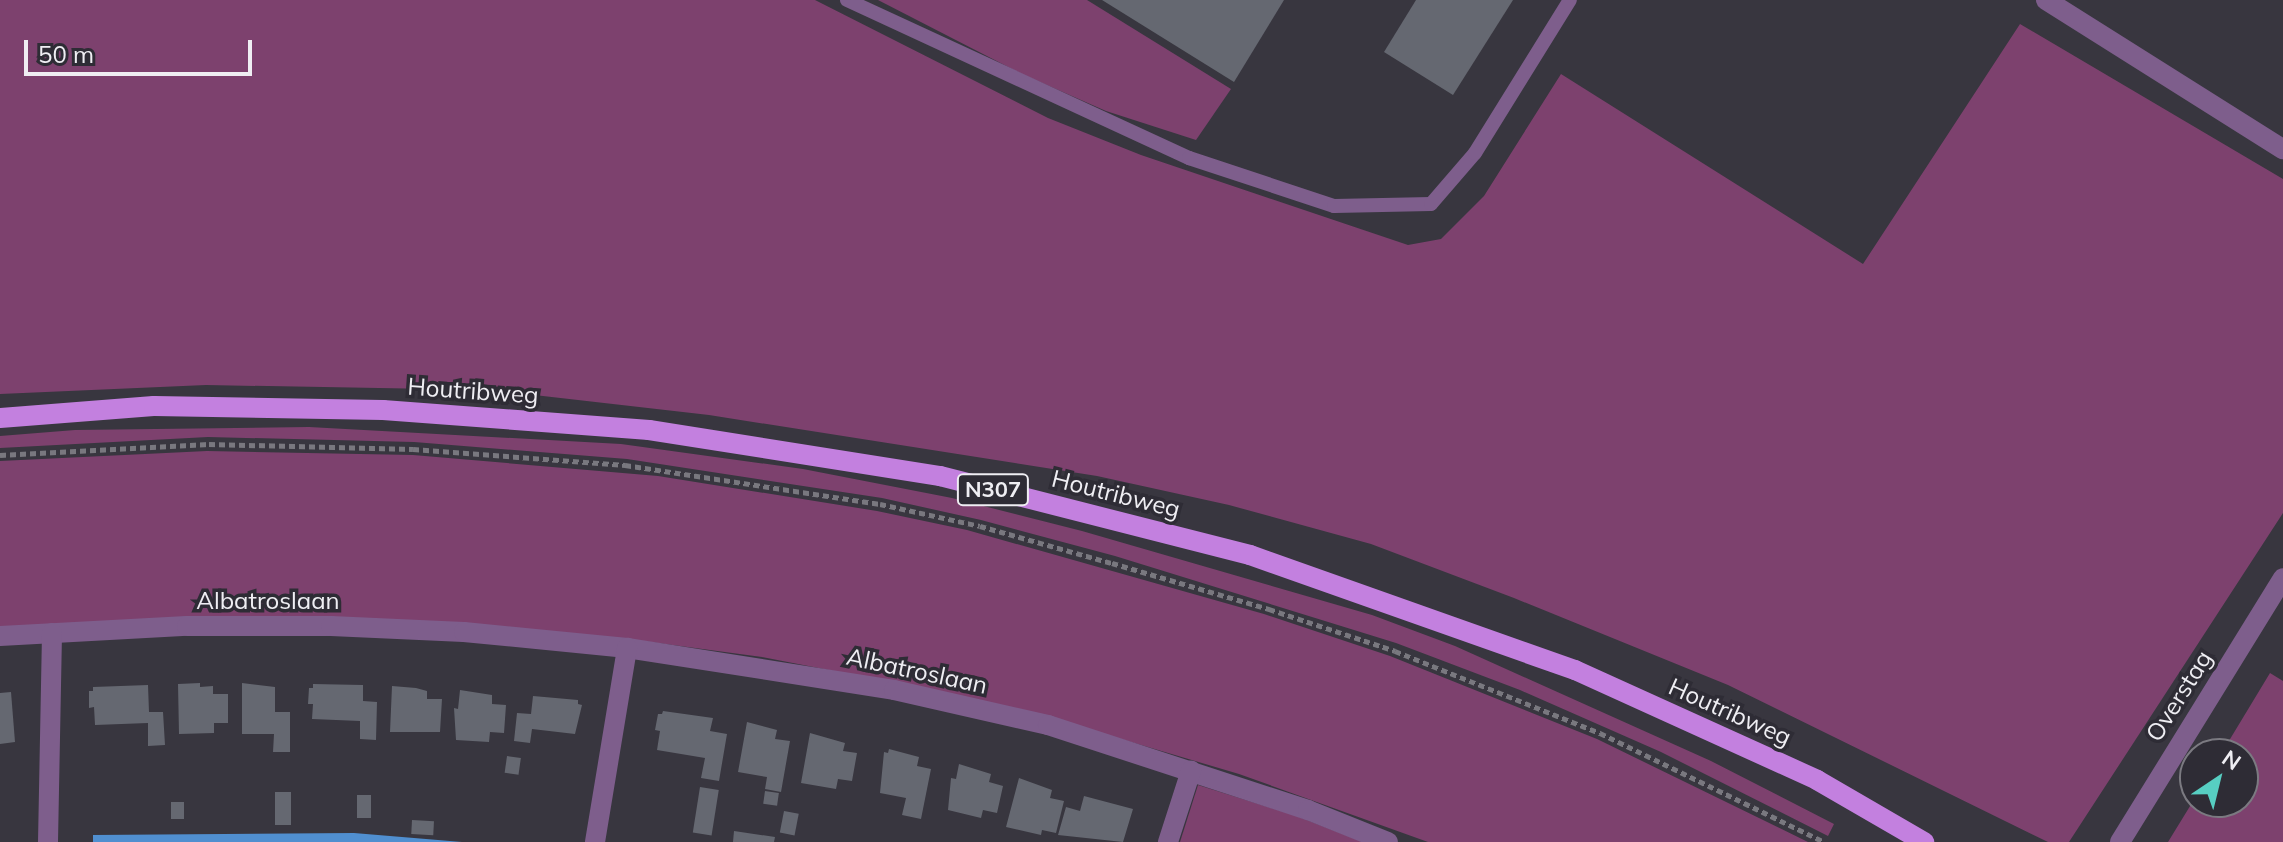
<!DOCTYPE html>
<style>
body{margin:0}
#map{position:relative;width:2283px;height:842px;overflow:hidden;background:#38363f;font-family:Mulish,sans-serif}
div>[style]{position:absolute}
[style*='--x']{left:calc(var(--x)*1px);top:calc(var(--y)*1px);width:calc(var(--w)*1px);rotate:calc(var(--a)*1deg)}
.green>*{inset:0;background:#7d416e}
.water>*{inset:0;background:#508fd0}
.building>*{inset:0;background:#656871;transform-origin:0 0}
.path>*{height:5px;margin-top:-2.5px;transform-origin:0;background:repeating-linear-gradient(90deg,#79787f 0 6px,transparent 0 10px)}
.lane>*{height:14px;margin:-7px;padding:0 7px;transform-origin:7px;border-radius:7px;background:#7e5e8c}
.street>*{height:20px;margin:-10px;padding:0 10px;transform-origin:10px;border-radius:10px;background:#7e5e8c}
.primary>*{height:20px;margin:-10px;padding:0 10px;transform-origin:10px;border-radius:10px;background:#c380df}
span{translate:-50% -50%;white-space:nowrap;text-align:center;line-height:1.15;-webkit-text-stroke:7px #2e2c35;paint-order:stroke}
.shield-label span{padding:2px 6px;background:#2e2c35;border:2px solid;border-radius:6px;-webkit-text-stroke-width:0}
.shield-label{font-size:22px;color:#efeef3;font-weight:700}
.street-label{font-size:24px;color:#efeef3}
.north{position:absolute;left:2179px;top:738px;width:80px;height:80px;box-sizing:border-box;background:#2e2c35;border:2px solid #7b7a81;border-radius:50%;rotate:35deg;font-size:22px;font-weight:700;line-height:32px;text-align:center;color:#efeef3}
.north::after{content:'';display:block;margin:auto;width:28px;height:36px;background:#57cec2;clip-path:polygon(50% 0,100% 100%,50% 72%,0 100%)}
.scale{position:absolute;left:24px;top:40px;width:228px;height:36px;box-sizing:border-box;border:4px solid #efeef3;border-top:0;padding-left:10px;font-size:24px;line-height:28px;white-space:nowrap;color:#efeef3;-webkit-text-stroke:6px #2e2c35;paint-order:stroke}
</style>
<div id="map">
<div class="green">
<i style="clip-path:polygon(0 0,815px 0,1048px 118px,1141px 155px,1408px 245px,1441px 239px,1484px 196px,1561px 74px,1863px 264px,2020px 24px,2283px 179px,2283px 513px,2069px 842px,2048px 842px,1728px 685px,1514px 598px,1371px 544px,1229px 505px,1097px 476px,709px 415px,490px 390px,206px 385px,0 394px)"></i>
<i style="clip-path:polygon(878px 0,1087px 0,1231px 89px,1196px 140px,1106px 111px,1024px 75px)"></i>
<i style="clip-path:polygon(309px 427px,621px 444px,803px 469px,952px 498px,1082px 531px,1372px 615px,1455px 646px,1711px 761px,1834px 824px,1828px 836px,1661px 752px,1520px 690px,1396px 643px,1115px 556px,981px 520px,882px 498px,627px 459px,414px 442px,208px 437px,0 448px,0 436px,75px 430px)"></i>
<i style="clip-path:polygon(207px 451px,413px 455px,658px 476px,877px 511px,967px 530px,1264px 614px,1390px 656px,1597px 739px,1808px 842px,1428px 842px,1239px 774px,1077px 726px,875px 679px,762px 657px,628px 639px,0 628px,0 461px)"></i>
<i style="clip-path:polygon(2270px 673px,2283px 681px,2283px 842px,2168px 842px,2195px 798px,2195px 802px,2243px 802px,2243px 754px,2221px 754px)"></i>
<i style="clip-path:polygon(1198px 785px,1294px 815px,1363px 842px,1180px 842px)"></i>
</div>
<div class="water">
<i style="clip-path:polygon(354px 833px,462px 842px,93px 842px,93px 835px)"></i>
</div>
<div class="building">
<i style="clip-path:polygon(1102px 0,1284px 0,1234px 82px)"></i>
<i style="clip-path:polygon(1416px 0,1513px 0,1453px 95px,1384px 52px)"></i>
<i style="clip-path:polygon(200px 683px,200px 687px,213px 686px,213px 694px,228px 694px,228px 723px,214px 723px,214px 733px,179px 734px,178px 684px)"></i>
<i style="clip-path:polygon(242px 683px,275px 687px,275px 712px,290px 712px,290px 752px,273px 752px,274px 734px,242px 734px)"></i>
<i style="clip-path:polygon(313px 684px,363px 685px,363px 701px,377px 702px,376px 740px,360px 739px,360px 721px,312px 719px,313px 704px,308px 704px,309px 688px,313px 688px)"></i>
<i style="clip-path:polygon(148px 685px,149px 712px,163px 712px,165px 745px,148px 746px,148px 723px,95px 725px,94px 707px,89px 708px,89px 691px,93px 691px,93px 687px)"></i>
<i style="clip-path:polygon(392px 686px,416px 688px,427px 691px,427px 699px,442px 699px,440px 732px,390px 732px)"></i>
<i style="clip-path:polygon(460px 690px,492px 695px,492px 704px,506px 705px,504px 733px,490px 732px,489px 742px,456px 740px,454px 708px,458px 709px)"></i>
<i style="clip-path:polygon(11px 692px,15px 742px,0 744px,0 693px)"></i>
<i style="clip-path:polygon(533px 696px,578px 700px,578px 704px,582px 705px,575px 734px,532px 729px,530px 743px,514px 741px,517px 713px,531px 714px)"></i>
<i style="clip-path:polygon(663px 711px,713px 718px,710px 731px,727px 734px,719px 781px,701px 778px,705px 758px,657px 750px,660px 731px,655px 730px,658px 714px,662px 714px)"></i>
<i style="clip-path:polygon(747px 722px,777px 730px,775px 739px,790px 741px,781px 792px,765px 789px,767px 777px,738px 772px)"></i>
<i style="clip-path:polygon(810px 733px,845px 743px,843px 751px,857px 753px,852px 781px,838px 779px,836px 789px,801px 783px)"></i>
<i style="clip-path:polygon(889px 749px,919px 757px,917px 766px,931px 769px,921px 819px,902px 815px,906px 798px,880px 793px,884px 752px,888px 753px)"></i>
<i style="left:507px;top:756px;width:14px;height:17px;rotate:8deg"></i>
<i style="clip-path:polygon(959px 764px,991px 774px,989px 782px,1003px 786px,997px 813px,983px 810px,981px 818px,948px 810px,951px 778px,956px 779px)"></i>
<i style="clip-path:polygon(1019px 778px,1052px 790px,1050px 798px,1064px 801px,1056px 833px,1042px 830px,1041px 835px,1006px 827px)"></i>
<i style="left:700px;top:787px;width:19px;height:46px;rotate:9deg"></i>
<i style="left:765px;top:791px;width:14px;height:13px;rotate:8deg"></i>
<i style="left:275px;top:792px;width:16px;height:33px"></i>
<i style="left:357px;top:795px;width:14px;height:23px"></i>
<i style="clip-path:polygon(1084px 796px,1133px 809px,1123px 842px,1058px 835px,1066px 807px,1080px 811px)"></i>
<i style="left:171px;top:802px;width:13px;height:17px"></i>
<i style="left:784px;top:811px;width:15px;height:22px;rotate:11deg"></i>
<i style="left:412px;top:820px;width:22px;height:14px;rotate:3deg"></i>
<i style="clip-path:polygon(734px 831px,775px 837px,774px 842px,733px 842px)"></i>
</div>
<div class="path">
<i style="--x:0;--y:455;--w:209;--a:-3"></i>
<i style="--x:209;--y:444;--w:204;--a:1.4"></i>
<i style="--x:413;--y:449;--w:213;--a:4.3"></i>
<i style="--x:625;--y:465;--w:258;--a:8.7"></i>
<i style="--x:880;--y:504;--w:102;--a:12.4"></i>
<i style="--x:980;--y:526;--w:137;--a:15.7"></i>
<i style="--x:1112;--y:563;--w:164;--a:16.3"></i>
<i style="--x:1269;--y:609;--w:133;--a:18.4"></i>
<i style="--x:1395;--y:651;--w:221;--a:21.8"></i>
<i style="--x:1600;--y:733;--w:249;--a:25.9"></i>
</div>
<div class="lane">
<i style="--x:847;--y:0;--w:377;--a:24.8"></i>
<i style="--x:1189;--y:158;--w:153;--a:18.3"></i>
<i style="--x:1334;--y:206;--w:97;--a:-1.2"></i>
<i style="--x:1431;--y:204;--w:67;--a:-49.2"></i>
<i style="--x:1475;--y:153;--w:180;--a:-58.2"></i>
</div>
<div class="street">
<i style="--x:2046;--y:0;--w:280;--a:32.2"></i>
<i style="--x:0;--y:636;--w:187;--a:-3.1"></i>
<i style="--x:187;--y:626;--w:144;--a:0"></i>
<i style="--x:331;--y:626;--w:133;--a:2.6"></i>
<i style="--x:464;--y:632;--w:164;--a:5.6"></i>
<i style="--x:627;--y:648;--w:270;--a:8.9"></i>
<i style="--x:894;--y:690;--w:158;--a:12.8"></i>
<i style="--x:1048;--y:725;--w:274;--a:18.1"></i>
<i style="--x:1308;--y:810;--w:86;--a:21.8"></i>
<i style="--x:48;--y:842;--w:209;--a:-88.9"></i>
<i style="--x:595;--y:842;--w:197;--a:-80.6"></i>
<i style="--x:1168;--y:842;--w:75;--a:-72.1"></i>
<i style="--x:2120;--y:842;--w:310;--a:-58.3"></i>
</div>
<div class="primary">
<i style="--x:0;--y:418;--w:154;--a:-4.5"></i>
<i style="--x:154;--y:406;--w:229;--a:1"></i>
<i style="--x:383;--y:410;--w:267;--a:4.3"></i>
<i style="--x:649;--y:430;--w:295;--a:9"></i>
<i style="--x:940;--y:476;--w:320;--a:14.3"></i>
<i style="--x:1250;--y:555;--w:345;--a:19.5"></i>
<i style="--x:1575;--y:670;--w:266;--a:24.4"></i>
<i style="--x:1817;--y:780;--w:124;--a:30.1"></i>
</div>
<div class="shield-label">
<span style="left:993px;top:490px">N307</span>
</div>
<div class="street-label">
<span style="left:473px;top:391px;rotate:4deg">Houtribweg</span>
<span style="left:1116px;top:494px;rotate:14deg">Houtribweg</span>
<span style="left:268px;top:601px">Albatroslaan</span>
<span style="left:917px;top:671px;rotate:12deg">Albatroslaan</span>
<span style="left:2179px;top:696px;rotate:-58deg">Overstag</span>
<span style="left:1730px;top:712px;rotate:24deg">Houtribweg</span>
</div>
<div class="north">N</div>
<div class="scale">50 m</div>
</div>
